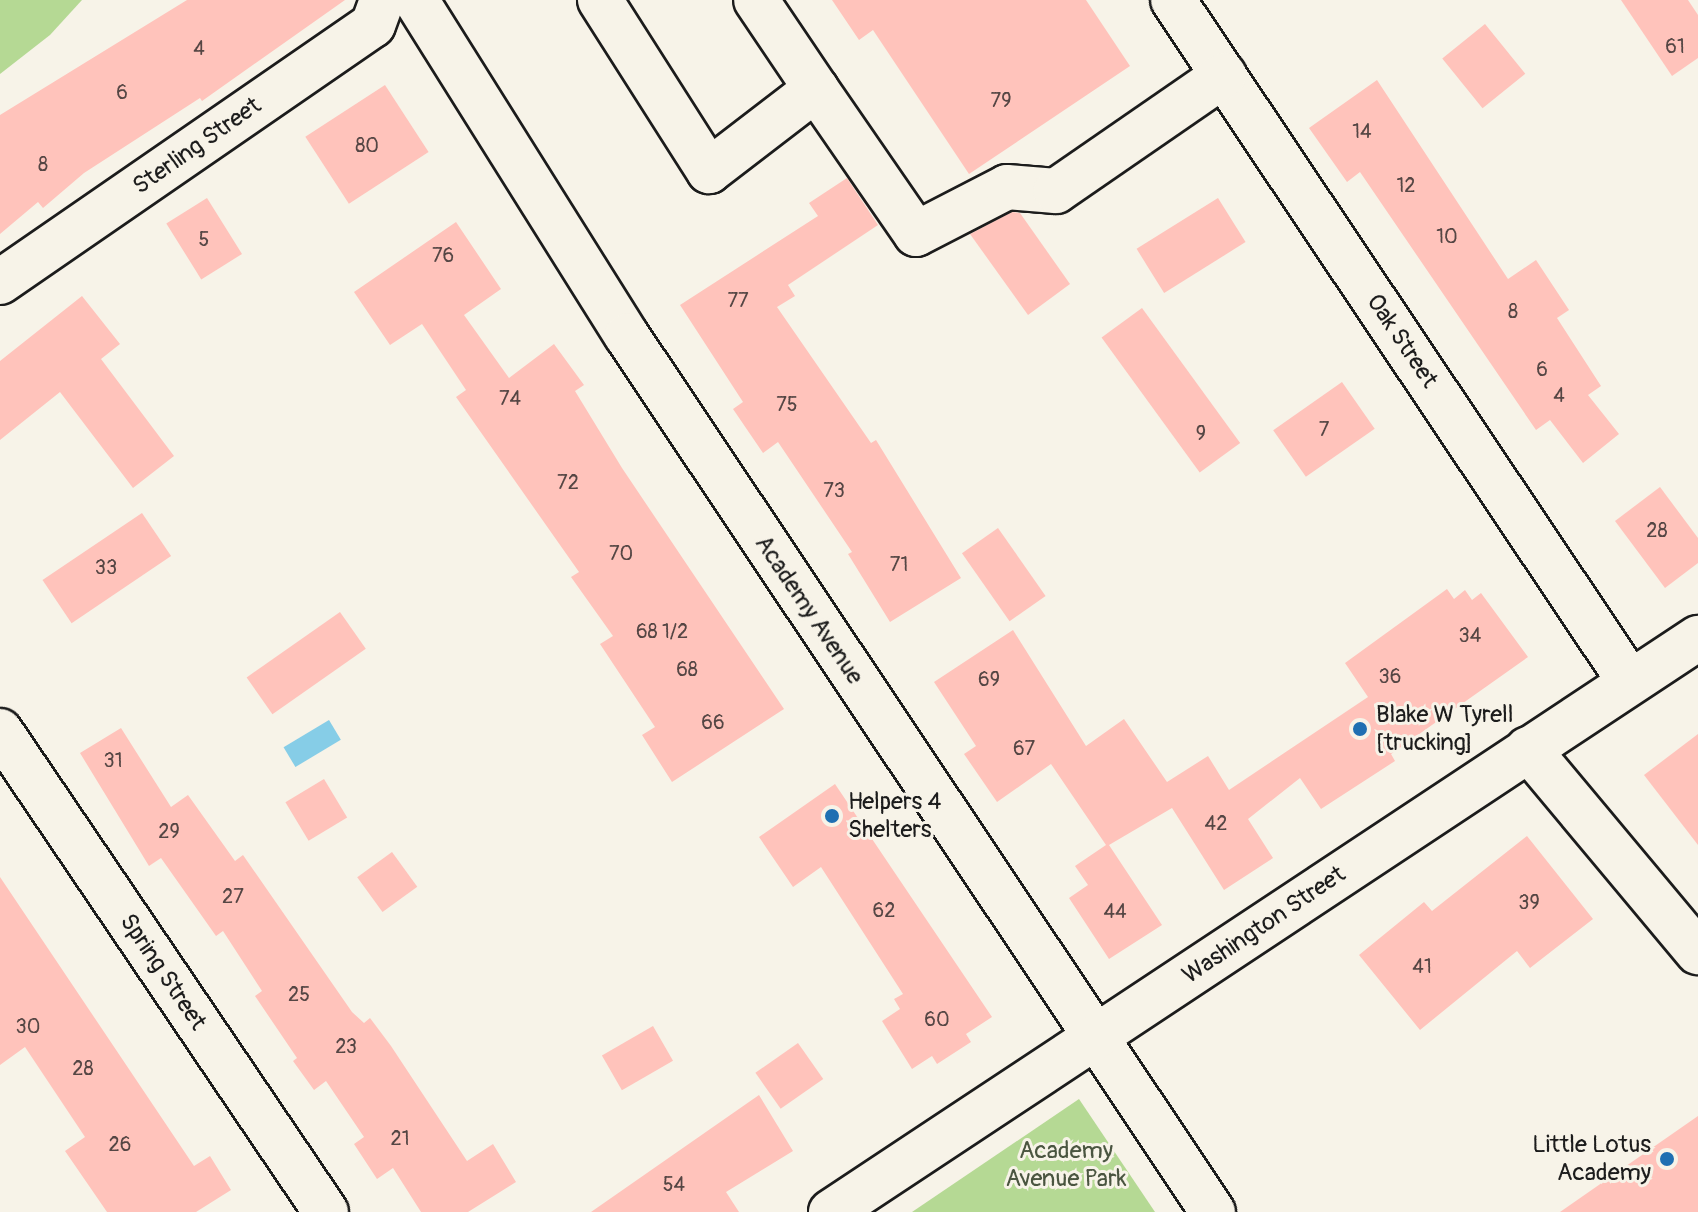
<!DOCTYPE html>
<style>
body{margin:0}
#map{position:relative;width:1698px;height:1212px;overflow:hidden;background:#f7f3e8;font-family:Pangolin,sans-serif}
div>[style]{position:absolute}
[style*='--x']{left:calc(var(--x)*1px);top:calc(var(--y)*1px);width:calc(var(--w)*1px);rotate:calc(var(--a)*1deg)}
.green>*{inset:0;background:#b5d994}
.water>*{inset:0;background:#86cde7;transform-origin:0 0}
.building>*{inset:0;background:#ffc3bb;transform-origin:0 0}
.roads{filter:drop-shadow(2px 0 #1c1c1c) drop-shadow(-2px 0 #1c1c1c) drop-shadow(0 2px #1c1c1c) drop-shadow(0 -2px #1c1c1c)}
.minor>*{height:44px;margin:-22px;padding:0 22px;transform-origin:22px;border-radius:22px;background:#f7f3e8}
.dots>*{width:22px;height:22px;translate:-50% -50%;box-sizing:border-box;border:4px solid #f7f3e8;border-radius:50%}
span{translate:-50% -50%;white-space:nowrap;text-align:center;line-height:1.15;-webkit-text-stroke:6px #f7f3e8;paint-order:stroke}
.number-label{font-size:20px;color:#554644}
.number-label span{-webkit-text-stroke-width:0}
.street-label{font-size:24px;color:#1c1c1c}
.poi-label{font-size:24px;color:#1c1c1c}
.left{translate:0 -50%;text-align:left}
.right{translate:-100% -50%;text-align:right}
.park-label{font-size:24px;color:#4a5540}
</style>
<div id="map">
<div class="green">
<i style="clip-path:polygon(0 0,82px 0,50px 35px,0 74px)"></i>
<i style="clip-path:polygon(1079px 1099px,1155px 1212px,912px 1212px)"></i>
</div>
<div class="water">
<i style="left:329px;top:720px;width:23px;height:53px;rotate:59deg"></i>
</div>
<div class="building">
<i style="clip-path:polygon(187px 0,345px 0,202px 101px,200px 98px,84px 173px,43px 208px,38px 202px,0 234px,0 115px)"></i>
<i style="clip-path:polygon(832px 0,1086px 0,1130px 66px,969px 174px,873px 30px,859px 40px)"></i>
<i style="clip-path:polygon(1621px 0,1688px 0,1698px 15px,1698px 58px,1672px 76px)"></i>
<i style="left:1485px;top:24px;width:64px;height:55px;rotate:51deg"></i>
<i style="clip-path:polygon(1377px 80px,1508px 279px,1536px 260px,1569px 310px,1557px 318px,1601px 386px,1588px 395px,1619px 434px,1583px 463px,1550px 420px,1536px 430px,1360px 172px,1347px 182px,1309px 128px)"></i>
<i style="left:385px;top:85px;width:80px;height:95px;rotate:57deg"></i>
<i style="clip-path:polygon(847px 178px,878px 225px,788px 285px,795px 296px,777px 307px,871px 443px,876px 440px,961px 578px,890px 622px,848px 554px,852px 552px,778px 442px,763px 453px,733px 409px,743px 402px,680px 305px,818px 216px,809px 203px)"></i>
<i style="left:207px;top:198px;width:66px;height:48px;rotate:58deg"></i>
<i style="left:1218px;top:198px;width:52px;height:96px;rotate:58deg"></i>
<i style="clip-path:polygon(1012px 212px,1020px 213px,1070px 284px,1028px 315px,970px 234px)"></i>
<i style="clip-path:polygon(456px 222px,501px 289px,464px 315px,509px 378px,554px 344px,584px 385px,575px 391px,622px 468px,784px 709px,672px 782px,642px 735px,655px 727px,600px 644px,613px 636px,571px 577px,579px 572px,456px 397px,466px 390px,422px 324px,390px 345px,354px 292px)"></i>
<i style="clip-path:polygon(82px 296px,120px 344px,101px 359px,174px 456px,133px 488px,60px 392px,0 440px,0 361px)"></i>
<i style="left:1142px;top:308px;width:167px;height:50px;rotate:54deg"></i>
<i style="left:1342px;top:382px;width:57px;height:84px;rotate:55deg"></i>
<i style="clip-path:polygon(1660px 487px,1698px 538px,1698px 563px,1665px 588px,1615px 521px)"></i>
<i style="left:142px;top:513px;width:52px;height:120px;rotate:56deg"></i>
<i style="left:998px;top:528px;width:83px;height:44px;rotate:55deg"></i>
<i style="clip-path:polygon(1447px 589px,1454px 599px,1465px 590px,1472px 600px,1481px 593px,1528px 657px,1391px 754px,1395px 761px,1321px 809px,1300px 778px,1248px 819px,1273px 858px,1224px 890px,1172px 808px,1109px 845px,1162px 925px,1109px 959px,1069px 898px,1088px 885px,1075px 866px,1106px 845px,1051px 764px,997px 802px,964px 754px,976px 746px,934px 682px,1013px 630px,1086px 746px,1124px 719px,1167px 782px,1208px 756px,1229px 790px,1368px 697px,1345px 663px)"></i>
<i style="left:340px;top:612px;width:45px;height:114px;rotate:55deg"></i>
<i style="clip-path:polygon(121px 728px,171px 807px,188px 795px,235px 861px,243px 855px,352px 1012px,364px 1023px,370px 1018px,391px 1046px,467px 1161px,493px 1144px,516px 1182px,468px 1212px,421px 1212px,393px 1168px,377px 1179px,354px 1144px,364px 1137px,326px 1081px,314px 1090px,293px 1061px,297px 1058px,255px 996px,262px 991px,223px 931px,216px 936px,161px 858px,149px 866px,80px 753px)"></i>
<i style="clip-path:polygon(1698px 734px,1698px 845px,1644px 775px)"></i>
<i style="left:324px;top:779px;width:45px;height:45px;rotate:59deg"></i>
<i style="clip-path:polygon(835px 784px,992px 1017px,966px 1034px,971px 1042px,937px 1064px,932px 1056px,912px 1069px,882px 1021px,900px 1009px,894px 999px,903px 994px,821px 867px,793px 887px,759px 837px)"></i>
<i style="clip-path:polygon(1527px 836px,1593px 919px,1530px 968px,1517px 951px,1420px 1030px,1359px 955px,1424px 902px,1432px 911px)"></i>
<i style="left:392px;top:852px;width:43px;height:43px;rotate:54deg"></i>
<i style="clip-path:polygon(0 877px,194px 1166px,210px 1156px,231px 1190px,196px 1212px,107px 1212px,65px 1151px,85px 1137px,25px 1047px,0 1065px)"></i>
<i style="left:653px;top:1026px;width:40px;height:59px;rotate:60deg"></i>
<i style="left:798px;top:1043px;width:44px;height:52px;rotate:55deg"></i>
<i style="clip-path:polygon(759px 1095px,793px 1151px,726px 1192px,739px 1212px,591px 1212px)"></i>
<i style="clip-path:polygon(1698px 1116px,1698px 1212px,1560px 1212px)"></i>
</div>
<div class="roads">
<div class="minor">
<i style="--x:416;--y:0;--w:397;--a:57.9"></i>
<i style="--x:627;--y:336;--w:1054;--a:56.22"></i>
<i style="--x:600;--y:0;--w:203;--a:57.5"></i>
<i style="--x:709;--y:171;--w:135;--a:-37.5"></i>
<i style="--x:816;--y:89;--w:107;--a:-124"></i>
<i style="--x:1173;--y:0;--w:821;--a:56.17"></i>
<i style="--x:816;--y:89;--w:176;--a:55.4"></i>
<i style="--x:916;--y:234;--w:102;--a:-27.3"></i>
<i style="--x:1007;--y:187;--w:49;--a:4.7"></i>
<i style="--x:1056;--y:191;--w:204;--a:-34.6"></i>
<i style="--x:0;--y:282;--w:453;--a:-34.6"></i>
<i style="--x:373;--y:25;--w:27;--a:-70"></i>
<i style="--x:0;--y:731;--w:581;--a:55.87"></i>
<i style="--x:1528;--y:749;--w:265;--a:50.1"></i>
<i style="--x:831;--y:1212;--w:1040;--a:-33.51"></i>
</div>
</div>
<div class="dots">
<i style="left:1360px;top:729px;background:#1f6fb2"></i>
<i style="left:832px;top:816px;background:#1f6fb2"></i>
<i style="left:1667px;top:1159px;background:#1f6fb2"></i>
</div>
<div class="number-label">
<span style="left:1675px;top:46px">61</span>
<span style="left:199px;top:48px">4</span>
<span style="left:122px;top:92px">6</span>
<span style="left:1001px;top:100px">79</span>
<span style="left:1362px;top:131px">14</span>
<span style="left:367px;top:145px">80</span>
<span style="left:43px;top:164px">8</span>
<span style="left:1406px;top:185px">12</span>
<span style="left:1447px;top:236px">10</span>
<span style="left:204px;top:239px">5</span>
<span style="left:443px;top:255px">76</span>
<span style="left:738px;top:300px">77</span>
<span style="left:1513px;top:311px">8</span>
<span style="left:1542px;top:369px">6</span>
<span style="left:1559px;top:395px">4</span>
<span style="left:510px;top:398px">74</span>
<span style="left:787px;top:404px">75</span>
<span style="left:1324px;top:429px">7</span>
<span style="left:1201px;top:433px">9</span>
<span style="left:568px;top:482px">72</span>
<span style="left:834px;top:490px">73</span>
<span style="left:1657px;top:530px">28</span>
<span style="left:621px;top:553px">70</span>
<span style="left:899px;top:564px">71</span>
<span style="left:106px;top:567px">33</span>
<span style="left:662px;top:631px">68 1/2</span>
<span style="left:1470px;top:635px">34</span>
<span style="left:687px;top:669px">68</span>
<span style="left:1390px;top:676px">36</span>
<span style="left:989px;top:679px">69</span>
<span style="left:713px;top:722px">66</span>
<span style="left:1024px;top:748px">67</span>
<span style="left:113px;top:760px">31</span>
<span style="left:1216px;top:823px">42</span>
<span style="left:169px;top:831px">29</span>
<span style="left:233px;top:896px">27</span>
<span style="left:1529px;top:902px">39</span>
<span style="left:884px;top:910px">62</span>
<span style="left:1115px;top:911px">44</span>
<span style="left:1422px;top:966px">41</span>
<span style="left:299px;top:994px">25</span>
<span style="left:937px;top:1019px">60</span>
<span style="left:28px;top:1026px">30</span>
<span style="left:346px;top:1046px">23</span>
<span style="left:83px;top:1068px">28</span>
<span style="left:400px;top:1138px">21</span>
<span style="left:120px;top:1144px">26</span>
<span style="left:674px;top:1184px">54</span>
</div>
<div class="street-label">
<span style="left:197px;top:146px;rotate:-35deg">Sterling Street</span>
<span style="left:1402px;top:341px;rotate:56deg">Oak Street</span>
<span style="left:809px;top:610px;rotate:56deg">Academy Avenue</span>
<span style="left:1264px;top:925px;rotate:-34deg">Washington Street</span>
<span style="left:163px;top:972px;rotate:56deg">Spring Street</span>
</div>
<div class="poi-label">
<span class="left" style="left:1376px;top:729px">Blake W Tyrell<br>[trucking]</span>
<span class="left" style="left:848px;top:816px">Helpers 4<br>Shelters</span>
<span class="right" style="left:1651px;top:1159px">Little Lotus<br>Academy</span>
</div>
<div class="park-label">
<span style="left:1066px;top:1165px">Academy<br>Avenue Park</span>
</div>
</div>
